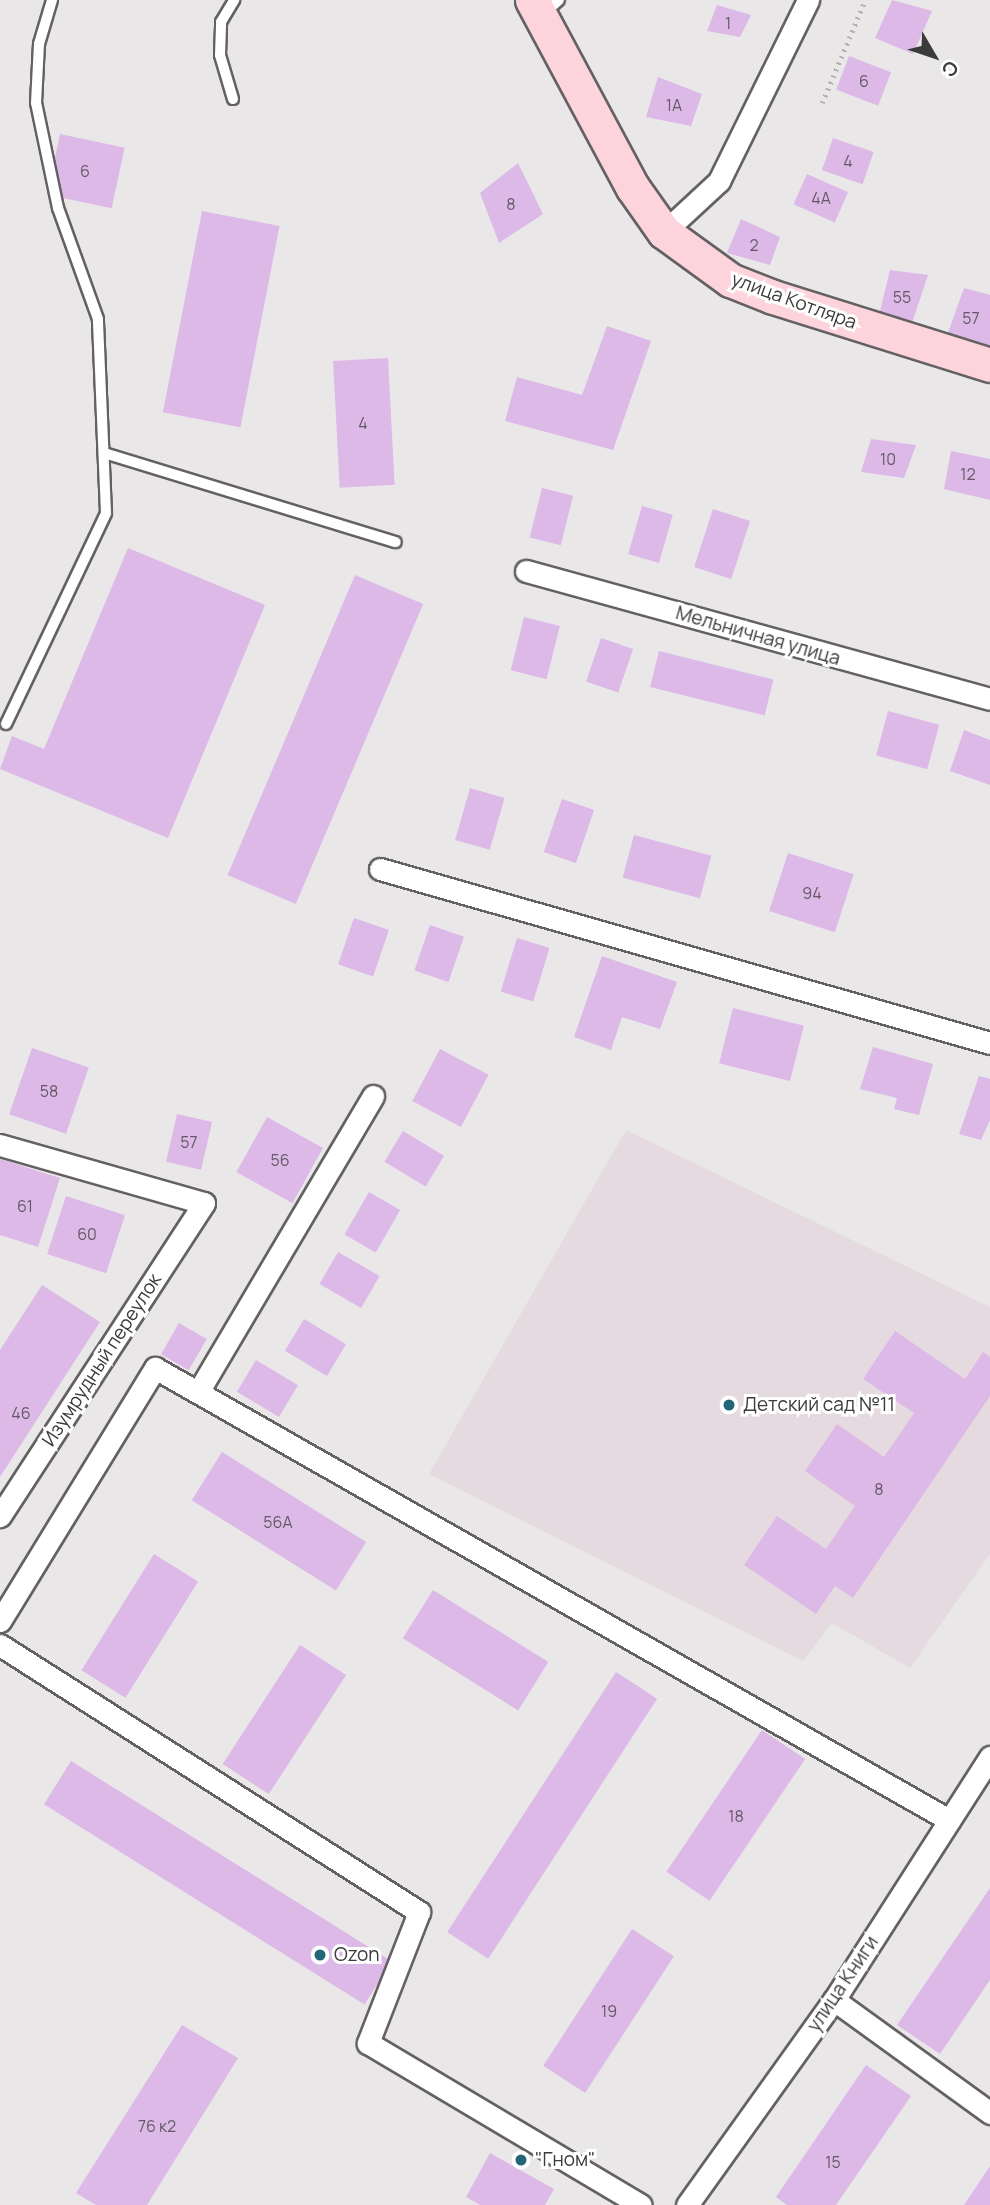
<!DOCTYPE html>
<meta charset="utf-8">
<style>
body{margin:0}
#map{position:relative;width:990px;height:2205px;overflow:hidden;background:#eae7e9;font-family:Manrope,sans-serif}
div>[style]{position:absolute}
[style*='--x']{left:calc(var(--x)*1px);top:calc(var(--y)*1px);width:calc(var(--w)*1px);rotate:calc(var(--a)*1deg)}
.built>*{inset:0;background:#e5dae0}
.building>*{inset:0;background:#dcb9e7;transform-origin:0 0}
.path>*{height:4.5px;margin-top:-2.25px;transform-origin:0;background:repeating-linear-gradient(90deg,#b2b0b1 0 2px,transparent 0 7px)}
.roads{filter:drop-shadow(2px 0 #646163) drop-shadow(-2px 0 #646163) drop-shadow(0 2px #646163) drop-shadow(0 -2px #646163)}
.lane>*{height:10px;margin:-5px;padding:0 5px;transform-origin:5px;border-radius:5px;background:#fff}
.street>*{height:21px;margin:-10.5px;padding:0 10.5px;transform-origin:10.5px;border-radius:10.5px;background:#fff}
.primary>*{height:33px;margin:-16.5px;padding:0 16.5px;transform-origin:16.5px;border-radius:16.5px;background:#fed4dc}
.dots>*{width:19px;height:19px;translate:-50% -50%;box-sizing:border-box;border:4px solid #fff;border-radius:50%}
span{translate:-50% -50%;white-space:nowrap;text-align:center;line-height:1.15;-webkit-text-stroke:6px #fff;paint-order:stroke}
.number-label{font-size:16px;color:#645a67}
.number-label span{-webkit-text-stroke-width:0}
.street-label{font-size:19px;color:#3c3b3c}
.poi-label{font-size:19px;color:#3c3b3c}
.left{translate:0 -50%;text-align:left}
.north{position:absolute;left:899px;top:21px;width:70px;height:70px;-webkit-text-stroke:5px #fff;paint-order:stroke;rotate:129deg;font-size:19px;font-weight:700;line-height:28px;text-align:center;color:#3c3b3c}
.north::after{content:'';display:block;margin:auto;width:24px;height:32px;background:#3c3b3c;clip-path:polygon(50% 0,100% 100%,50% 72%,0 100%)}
</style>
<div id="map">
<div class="built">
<i style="clip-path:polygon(626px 1130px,990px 1307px,990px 1554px,910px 1668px,832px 1623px,803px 1661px,429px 1474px)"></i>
</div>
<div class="building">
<i style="clip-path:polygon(892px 0,932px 11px,913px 54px,875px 38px)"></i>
<i style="clip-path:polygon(717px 5px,751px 15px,740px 37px,707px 31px)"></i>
<i style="left:849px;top:56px;width:45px;height:36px;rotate:21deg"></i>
<i style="clip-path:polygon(658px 77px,702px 94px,691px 126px,646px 117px)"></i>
<i style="left:60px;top:134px;width:66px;height:62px;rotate:12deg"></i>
<i style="left:833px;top:138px;width:43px;height:34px;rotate:19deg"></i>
<i style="clip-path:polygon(518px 163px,543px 214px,499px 243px,480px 193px)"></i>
<i style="left:807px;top:174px;width:45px;height:33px;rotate:24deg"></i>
<i style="left:202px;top:211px;width:79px;height:205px;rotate:11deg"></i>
<i style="clip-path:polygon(741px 219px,780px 237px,770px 265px,727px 253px)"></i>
<i style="clip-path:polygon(890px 270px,928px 275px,912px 323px,878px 319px)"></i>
<i style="clip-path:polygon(964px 288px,990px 295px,990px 348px,945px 341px)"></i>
<i style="clip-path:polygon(607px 326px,651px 341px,613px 450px,505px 421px,517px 377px,582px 395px)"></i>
<i style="left:388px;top:358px;width:127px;height:55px;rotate:87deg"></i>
<i style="clip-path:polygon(871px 439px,916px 445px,904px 478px,861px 472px)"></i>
<i style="clip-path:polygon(951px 451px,990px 459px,990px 500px,944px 489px)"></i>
<i style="left:542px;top:488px;width:32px;height:51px;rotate:14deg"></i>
<i style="left:642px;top:506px;width:32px;height:50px;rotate:16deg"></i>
<i style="left:713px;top:509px;width:39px;height:61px;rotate:18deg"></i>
<i style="clip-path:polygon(128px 548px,265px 605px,168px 838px,0 769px,12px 736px,44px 749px)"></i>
<i style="left:355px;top:575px;width:74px;height:326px;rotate:23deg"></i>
<i style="left:524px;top:617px;width:37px;height:55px;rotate:14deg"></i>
<i style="left:601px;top:638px;width:34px;height:46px;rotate:19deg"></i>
<i style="left:659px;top:651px;width:118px;height:37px;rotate:14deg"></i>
<i style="left:888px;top:711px;width:53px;height:46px;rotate:15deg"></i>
<i style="clip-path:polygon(964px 730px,990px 740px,990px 785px,950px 771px)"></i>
<i style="left:470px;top:788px;width:36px;height:54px;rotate:16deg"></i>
<i style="left:562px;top:799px;width:34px;height:56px;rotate:19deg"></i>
<i style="left:634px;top:835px;width:80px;height:44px;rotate:15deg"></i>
<i style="left:788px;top:853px;width:69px;height:61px;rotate:18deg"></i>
<i style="left:354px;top:918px;width:37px;height:49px;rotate:19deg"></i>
<i style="left:430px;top:925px;width:36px;height:48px;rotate:19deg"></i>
<i style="left:517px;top:938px;width:34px;height:56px;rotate:17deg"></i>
<i style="clip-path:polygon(602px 956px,677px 982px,660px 1029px,622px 1017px,611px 1050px,574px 1037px)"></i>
<i style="left:733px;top:1008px;width:73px;height:57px;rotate:14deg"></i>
<i style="clip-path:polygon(873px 1047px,933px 1064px,919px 1115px,894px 1109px,897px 1098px,860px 1089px)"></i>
<i style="left:32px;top:1048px;width:60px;height:70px;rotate:19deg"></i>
<i style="left:440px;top:1049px;width:55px;height:59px;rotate:28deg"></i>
<i style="clip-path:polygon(979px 1076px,990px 1079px,990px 1120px,981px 1140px,959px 1134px)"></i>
<i style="left:177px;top:1114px;width:36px;height:49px;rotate:13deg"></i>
<i style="left:267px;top:1117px;width:64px;height:63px;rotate:29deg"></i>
<i style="left:403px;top:1131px;width:48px;height:36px;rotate:31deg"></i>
<i style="clip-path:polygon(0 1159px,60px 1178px,38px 1247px,0 1235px)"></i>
<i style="left:369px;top:1192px;width:36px;height:49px;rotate:30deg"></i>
<i style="left:66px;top:1196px;width:62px;height:61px;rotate:18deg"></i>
<i style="left:338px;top:1252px;width:48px;height:37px;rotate:30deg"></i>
<i style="clip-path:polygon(42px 1285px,100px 1322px,0 1477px,0 1350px)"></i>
<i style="left:304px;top:1319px;width:49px;height:37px;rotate:31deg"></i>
<i style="left:179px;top:1323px;width:32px;height:36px;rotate:30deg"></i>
<i style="clip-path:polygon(895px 1331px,965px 1379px,983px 1352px,990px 1357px,990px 1396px,853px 1598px,835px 1586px,816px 1614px,744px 1565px,777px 1516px,826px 1549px,855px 1506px,805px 1471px,837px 1424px,884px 1457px,914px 1413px,863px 1379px)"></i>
<i style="left:256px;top:1360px;width:49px;height:37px;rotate:31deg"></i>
<i style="left:222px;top:1452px;width:170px;height:57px;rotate:32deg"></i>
<i style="left:154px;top:1554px;width:52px;height:137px;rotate:32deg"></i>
<i style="left:433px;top:1590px;width:136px;height:57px;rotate:32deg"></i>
<i style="left:300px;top:1645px;width:55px;height:142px;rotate:33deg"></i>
<i style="left:616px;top:1672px;width:49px;height:310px;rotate:33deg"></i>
<i style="left:762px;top:1730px;width:52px;height:171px;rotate:34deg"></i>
<i style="left:71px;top:1761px;width:378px;height:51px;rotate:32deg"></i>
<i style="clip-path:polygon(990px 1888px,990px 1980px,940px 2054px,897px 2025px)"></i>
<i style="left:632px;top:1929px;width:50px;height:163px;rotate:33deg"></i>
<i style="clip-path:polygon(182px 2025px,238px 2058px,147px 2205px,96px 2205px,76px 2193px)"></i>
<i style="clip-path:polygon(866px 2065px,911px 2096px,836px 2205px,787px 2205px,776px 2197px)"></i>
<i style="clip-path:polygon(490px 2153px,554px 2189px,545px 2205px,480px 2205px,466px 2197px)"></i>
<i style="clip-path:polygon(990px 2166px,990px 2205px,964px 2205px)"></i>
</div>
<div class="path">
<i style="--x:822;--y:103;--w:112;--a:-67.3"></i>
</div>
<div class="roads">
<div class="lane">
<i style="--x:543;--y:14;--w:21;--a:-41"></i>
<i style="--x:233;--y:99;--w:46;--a:-106.5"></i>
<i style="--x:220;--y:55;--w:33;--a:-88"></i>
<i style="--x:221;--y:22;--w:26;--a:-59"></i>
<i style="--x:104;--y:453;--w:305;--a:17"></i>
<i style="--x:6;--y:724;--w:233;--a:-64.6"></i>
<i style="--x:106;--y:513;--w:194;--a:-92.4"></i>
<i style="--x:98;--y:319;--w:118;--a:-109.8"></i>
<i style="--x:58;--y:208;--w:107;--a:-101.8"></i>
<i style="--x:36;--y:103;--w:59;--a:-87.1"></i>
<i style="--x:39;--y:44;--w:46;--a:-73.5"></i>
</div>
<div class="street">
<i style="--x:664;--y:232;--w:75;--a:-42.8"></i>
<i style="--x:719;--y:181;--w:202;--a:-63.8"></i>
<i style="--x:526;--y:571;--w:481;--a:15.4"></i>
<i style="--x:380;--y:869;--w:634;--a:15.92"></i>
<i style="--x:0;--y:1145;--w:212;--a:15.9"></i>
<i style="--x:204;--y:1203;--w:374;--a:123.1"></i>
<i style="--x:198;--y:1392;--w:344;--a:-59.4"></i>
<i style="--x:0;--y:1621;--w:297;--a:-58.5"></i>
<i style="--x:155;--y:1368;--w:914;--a:29.65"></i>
<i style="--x:0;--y:1645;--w:497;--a:32.5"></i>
<i style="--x:419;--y:1912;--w:141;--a:111.3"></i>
<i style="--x:368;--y:2043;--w:317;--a:30.7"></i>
<i style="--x:834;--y:2000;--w:193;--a:35.9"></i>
<i style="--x:687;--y:2205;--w:252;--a:-54.4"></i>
<i style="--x:834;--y:2000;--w:289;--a:-57.3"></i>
</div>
<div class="primary">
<i style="--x:532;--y:0;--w:213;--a:61.8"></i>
<i style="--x:633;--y:188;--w:54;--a:54.8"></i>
<i style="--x:664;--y:232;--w:82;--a:36"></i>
<i style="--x:730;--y:280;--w:46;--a:21.6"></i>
<i style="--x:773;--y:297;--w:227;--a:17.4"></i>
</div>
</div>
<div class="dots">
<i style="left:729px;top:1405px;background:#226577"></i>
<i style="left:320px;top:1955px;background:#226577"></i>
<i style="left:521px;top:2160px;background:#226577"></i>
</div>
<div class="number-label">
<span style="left:728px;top:23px">1</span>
<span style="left:864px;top:81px">6</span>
<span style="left:674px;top:105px">1А</span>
<span style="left:848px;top:161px">4</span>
<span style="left:85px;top:171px">6</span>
<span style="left:821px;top:198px">4А</span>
<span style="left:511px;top:204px">8</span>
<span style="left:754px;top:245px">2</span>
<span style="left:902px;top:297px">55</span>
<span style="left:971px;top:318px">57</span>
<span style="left:363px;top:423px">4</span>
<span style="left:888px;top:459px">10</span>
<span style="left:968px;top:474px">12</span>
<span style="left:812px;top:893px">94</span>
<span style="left:49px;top:1091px">58</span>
<span style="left:189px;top:1142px">57</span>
<span style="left:280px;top:1160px">56</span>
<span style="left:25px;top:1206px">61</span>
<span style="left:87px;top:1234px">60</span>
<span style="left:21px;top:1413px">46</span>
<span style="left:879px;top:1489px">8</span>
<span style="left:278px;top:1522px">56А</span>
<span style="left:736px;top:1816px">18</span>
<span style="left:609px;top:2011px">19</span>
<span style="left:157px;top:2126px">76 к2</span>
<span style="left:833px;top:2162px">15</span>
</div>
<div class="street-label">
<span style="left:794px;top:301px;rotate:20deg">улица Котляра</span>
<span style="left:758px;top:636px;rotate:16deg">Мельничная улица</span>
<span style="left:102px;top:1360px;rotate:-57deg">Изумрудный переулок</span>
<span style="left:843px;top:1984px;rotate:-56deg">улица Книги</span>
</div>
<div class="poi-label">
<span class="left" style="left:743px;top:1405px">Детский сад №11</span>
<span class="left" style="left:334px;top:1955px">Ozon</span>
<span class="left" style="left:535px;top:2160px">"Гном"</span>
</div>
<div class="north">С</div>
</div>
